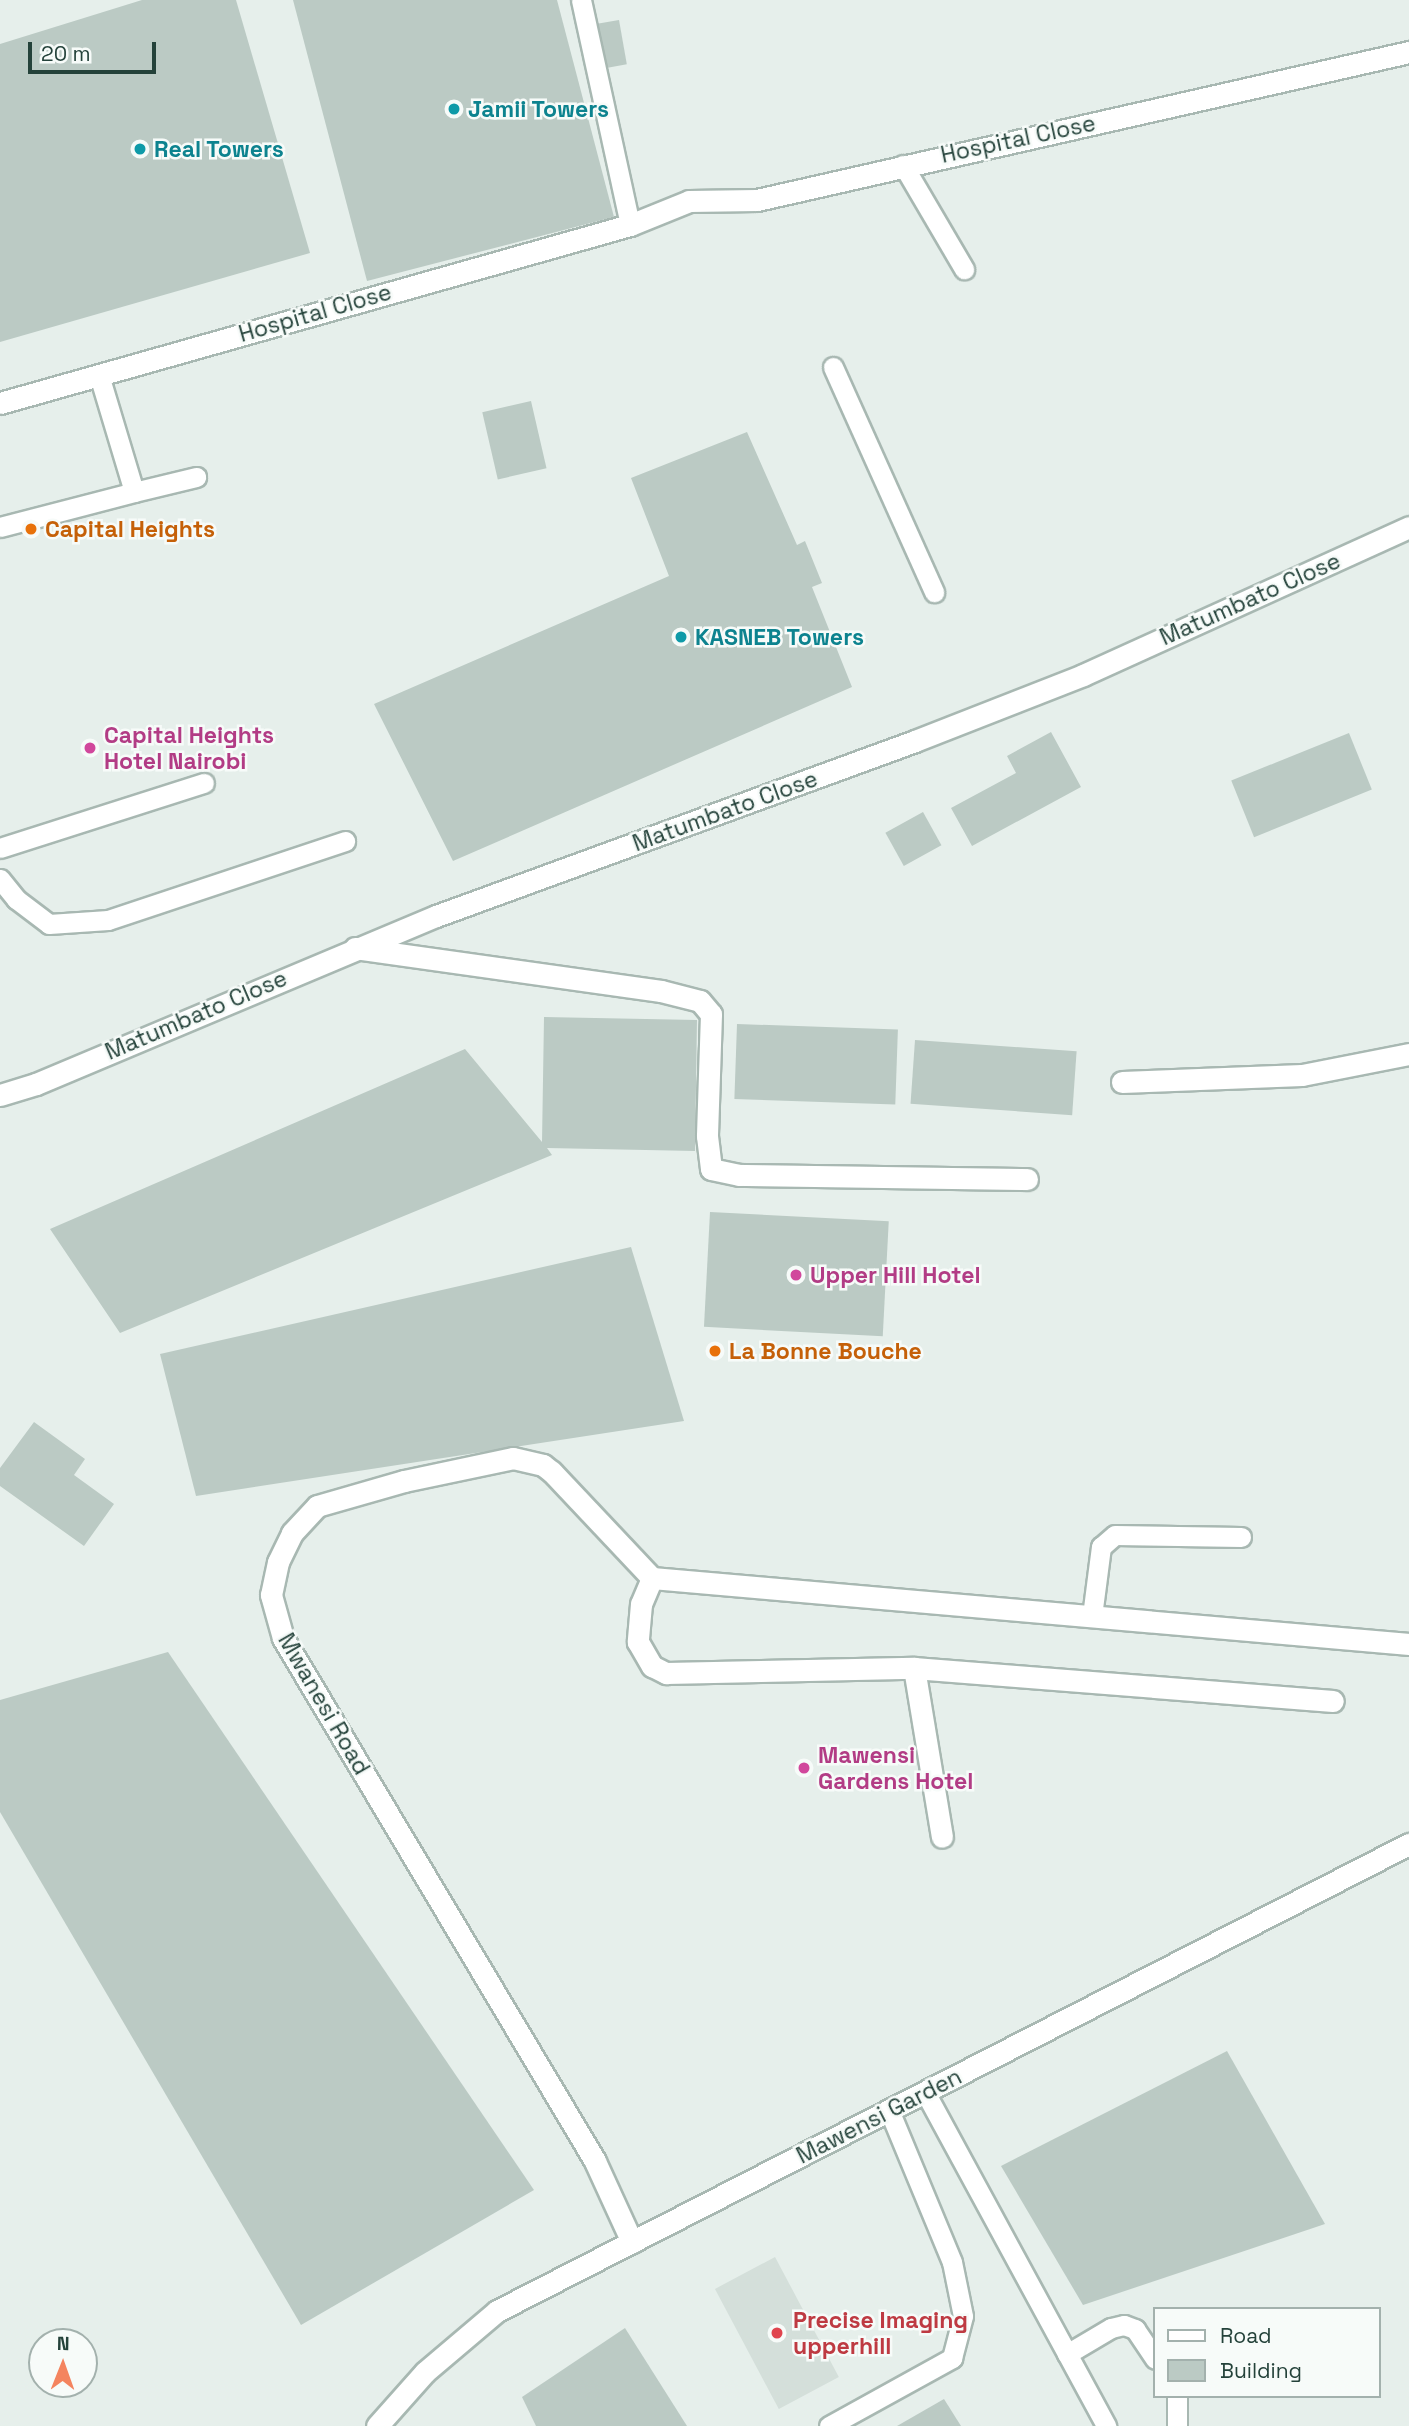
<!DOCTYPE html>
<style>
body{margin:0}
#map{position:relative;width:1409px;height:2426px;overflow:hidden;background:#e6efeb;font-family:"Space Grotesk",sans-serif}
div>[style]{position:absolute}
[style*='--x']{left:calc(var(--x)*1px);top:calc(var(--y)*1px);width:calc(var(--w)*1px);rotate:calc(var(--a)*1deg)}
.built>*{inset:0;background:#d4dfda;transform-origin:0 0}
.building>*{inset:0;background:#bbcac4;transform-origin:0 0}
.roads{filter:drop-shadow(2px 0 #a8b8b2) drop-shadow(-2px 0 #a8b8b2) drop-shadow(0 2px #a8b8b2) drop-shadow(0 -2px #a8b8b2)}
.service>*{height:19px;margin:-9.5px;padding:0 9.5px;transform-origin:9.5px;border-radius:9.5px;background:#fff}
.minor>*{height:21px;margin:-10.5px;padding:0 10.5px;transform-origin:10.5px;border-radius:10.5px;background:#fff}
.dots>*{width:19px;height:19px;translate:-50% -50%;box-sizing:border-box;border:4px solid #f7fbf9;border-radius:50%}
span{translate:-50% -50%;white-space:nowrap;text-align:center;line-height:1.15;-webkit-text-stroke:5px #f7fbf9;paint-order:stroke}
.culture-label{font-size:23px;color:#0d838f;font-weight:700}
.left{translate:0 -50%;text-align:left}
.street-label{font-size:23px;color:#24423a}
.food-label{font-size:23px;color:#c56008;font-weight:700}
.hotel-label{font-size:23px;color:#b23c85;font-weight:700}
.health-label{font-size:23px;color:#be3a42;font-weight:700}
.legend{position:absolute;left:1153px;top:2307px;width:228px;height:91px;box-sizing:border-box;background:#f7fbf9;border:2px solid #a3b1ad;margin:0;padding:9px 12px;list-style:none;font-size:21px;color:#24423a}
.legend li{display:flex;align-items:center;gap:14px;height:35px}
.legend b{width:35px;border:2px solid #a3b1ad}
.north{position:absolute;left:28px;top:2328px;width:70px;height:70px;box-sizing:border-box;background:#f7fbf9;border:2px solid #a3b1ad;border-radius:50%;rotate:1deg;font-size:19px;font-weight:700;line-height:28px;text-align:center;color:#24423a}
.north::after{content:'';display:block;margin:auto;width:24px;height:32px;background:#f4845f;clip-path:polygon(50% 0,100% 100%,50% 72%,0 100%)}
.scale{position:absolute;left:28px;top:42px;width:128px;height:32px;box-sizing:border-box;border:4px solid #24423a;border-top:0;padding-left:9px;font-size:21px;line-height:24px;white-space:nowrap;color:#24423a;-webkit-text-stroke:5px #f7fbf9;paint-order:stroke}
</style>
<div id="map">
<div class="built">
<i style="left:775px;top:2257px;width:136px;height:68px;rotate:62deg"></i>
</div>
<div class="building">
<i style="clip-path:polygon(142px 0,236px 0,310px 253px,0 342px,0 44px)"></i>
<i style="clip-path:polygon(293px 0,557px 0,614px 217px,367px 281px)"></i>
<i style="left:619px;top:20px;width:45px;height:25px;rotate:80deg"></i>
<i style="left:531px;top:401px;width:69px;height:50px;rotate:77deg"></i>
<i style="clip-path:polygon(747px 432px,797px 545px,805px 541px,822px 583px,812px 587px,852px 687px,453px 861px,374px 704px,669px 576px,631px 478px)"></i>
<i style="clip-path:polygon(1051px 732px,1081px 787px,972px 846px,951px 808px,1016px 773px,1007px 756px)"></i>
<i style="left:1349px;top:733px;width:61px;height:127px;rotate:68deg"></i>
<i style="left:923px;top:812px;width:38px;height:43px;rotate:61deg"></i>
<i style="clip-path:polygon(544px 1017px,697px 1020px,695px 1151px,547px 1148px,552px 1155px,120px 1333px,50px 1229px,465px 1049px,542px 1142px)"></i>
<i style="left:737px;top:1024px;width:161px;height:75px;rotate:2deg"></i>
<i style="left:915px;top:1040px;width:162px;height:64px;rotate:4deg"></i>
<i style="left:710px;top:1212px;width:179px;height:115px;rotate:3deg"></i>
<i style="clip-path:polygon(631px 1247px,684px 1421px,196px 1496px,160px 1354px)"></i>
<i style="clip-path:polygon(34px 1422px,85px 1459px,74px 1475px,114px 1504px,84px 1546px,0 1486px,0 1468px)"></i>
<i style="clip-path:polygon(168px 1652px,534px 2190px,301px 2325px,0 1812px,0 1700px)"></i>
<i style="clip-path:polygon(1227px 2051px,1325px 2224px,1083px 2305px,1001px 2166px)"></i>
<i style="clip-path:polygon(625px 2328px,687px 2426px,536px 2426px,522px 2397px)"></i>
<i style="clip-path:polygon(944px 2399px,961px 2426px,897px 2426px)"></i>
</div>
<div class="roads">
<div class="service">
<i style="--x:581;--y:0;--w:230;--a:77.7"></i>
<i style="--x:903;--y:165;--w:121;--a:59.6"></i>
<i style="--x:833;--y:367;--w:247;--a:65.8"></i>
<i style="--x:99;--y:375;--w:122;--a:73.3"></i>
<i style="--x:134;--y:492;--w:64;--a:-13.6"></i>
<i style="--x:0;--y:527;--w:138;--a:-14.6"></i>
<i style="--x:0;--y:848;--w:214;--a:-17.7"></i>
<i style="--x:0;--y:879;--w:26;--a:51"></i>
<i style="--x:16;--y:899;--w:41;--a:37.1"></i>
<i style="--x:49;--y:924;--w:59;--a:-3.9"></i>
<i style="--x:108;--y:920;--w:250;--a:-18.4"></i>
<i style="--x:1092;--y:1616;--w:70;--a:-82.6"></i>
<i style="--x:1101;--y:1547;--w:18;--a:-41"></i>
<i style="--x:1115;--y:1535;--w:126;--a:0.9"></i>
<i style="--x:925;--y:2092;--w:380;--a:61.5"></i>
<i style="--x:1067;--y:2354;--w:51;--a:-30.6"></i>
<i style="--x:1111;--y:2328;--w:13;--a:-13"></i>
<i style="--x:1124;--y:2325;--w:12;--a:20"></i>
<i style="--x:1135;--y:2329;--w:36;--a:56"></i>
<i style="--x:1177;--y:2396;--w:30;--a:90"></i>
<i style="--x:829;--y:2426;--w:141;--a:-28.9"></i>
<i style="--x:952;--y:2358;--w:43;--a:-75.3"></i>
<i style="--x:963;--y:2316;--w:55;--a:-101.5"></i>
<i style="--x:952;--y:2262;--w:165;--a:-112.5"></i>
</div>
<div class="minor">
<i style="--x:0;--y:403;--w:655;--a:-15.78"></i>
<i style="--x:630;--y:225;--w:64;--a:-22.1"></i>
<i style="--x:689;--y:201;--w:68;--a:-0.8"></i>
<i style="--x:757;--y:200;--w:669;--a:-12.79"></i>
<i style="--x:355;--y:948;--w:309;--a:8"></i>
<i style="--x:661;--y:991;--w:40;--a:14.4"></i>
<i style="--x:700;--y:1001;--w:17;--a:50"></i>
<i style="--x:711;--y:1014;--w:122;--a:91.9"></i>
<i style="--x:707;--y:1136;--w:33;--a:83"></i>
<i style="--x:711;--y:1169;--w:29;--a:12"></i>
<i style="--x:739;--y:1175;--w:288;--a:0.8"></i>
<i style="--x:1122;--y:1082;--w:180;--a:-2.2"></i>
<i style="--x:1302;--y:1075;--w:109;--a:-11.1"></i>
<i style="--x:0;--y:1095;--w:38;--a:-17"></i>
<i style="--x:36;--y:1084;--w:434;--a:-22.8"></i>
<i style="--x:436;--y:916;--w:510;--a:-20.07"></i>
<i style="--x:915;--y:741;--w:180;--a:-21.4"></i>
<i style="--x:1083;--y:675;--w:358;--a:-24.4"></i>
<i style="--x:652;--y:1578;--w:28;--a:113"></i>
<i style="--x:641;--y:1604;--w:38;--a:95"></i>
<i style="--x:638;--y:1642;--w:28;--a:60"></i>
<i style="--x:652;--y:1666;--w:16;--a:27"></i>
<i style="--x:666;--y:1673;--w:248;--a:-1.2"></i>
<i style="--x:914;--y:1668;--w:420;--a:4.5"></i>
<i style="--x:652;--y:1578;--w:760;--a:4.98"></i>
<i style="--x:914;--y:1668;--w:171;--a:80.6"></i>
<i style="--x:632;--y:2242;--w:89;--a:-114.6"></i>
<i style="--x:595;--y:2161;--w:609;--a:-120.82"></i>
<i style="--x:283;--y:1638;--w:45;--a:-105.6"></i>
<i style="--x:271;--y:1595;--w:34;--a:-78"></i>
<i style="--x:278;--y:1562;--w:32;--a:-64"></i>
<i style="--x:292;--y:1533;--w:37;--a:-47"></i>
<i style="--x:317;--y:1506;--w:91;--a:-16"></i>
<i style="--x:404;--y:1481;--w:111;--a:-11.9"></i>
<i style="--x:513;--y:1458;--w:31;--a:13"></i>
<i style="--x:543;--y:1465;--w:11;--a:38"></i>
<i style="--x:552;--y:1472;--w:146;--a:46.7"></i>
<i style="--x:377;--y:2426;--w:72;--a:-48.4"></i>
<i style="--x:425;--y:2372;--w:94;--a:-40.3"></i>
<i style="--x:497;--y:2311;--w:1025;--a:-27.12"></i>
</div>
</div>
<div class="dots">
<i style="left:454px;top:109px;background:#0f9aa8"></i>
<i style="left:140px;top:149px;background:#0f9aa8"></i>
<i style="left:31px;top:529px;background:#e8710a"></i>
<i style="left:681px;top:637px;background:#0f9aa8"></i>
<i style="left:90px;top:748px;background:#d1479c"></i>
<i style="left:796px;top:1275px;background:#d1479c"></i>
<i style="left:715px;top:1351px;background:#e8710a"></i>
<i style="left:804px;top:1768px;background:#d1479c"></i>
<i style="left:777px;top:2333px;background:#e0444e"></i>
</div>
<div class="culture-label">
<span class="left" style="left:468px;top:109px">Jamii Towers</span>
<span class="left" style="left:154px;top:149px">Real Towers</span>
<span class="left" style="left:695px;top:637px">KASNEB Towers</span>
</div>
<div class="street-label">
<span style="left:1018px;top:139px;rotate:-12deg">Hospital Close</span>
<span style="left:315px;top:313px;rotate:-16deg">Hospital Close</span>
<span style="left:1250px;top:599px;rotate:-24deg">Matumbato Close</span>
<span style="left:725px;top:811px;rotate:-20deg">Matumbato Close</span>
<span style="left:196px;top:1015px;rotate:-23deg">Matumbato Close</span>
<span style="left:324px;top:1704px;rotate:60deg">Mwanesi Road</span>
<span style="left:879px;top:2116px;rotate:-27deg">Mawensi Garden</span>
</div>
<div class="food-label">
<span class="left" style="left:45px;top:529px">Capital Heights</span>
<span class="left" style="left:729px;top:1351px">La Bonne Bouche</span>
</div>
<div class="hotel-label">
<span class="left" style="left:104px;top:748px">Capital Heights<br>Hotel Nairobi</span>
<span class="left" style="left:810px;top:1275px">Upper Hill Hotel</span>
<span class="left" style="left:818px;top:1768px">Mawensi<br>Gardens Hotel</span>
</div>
<div class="health-label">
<span class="left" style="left:793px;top:2333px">Precise Imaging<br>upperhill</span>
</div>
<ul class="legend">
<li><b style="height:9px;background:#fff"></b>Road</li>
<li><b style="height:19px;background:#bbcac4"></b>Building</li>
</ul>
<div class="north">N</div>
<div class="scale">20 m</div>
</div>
